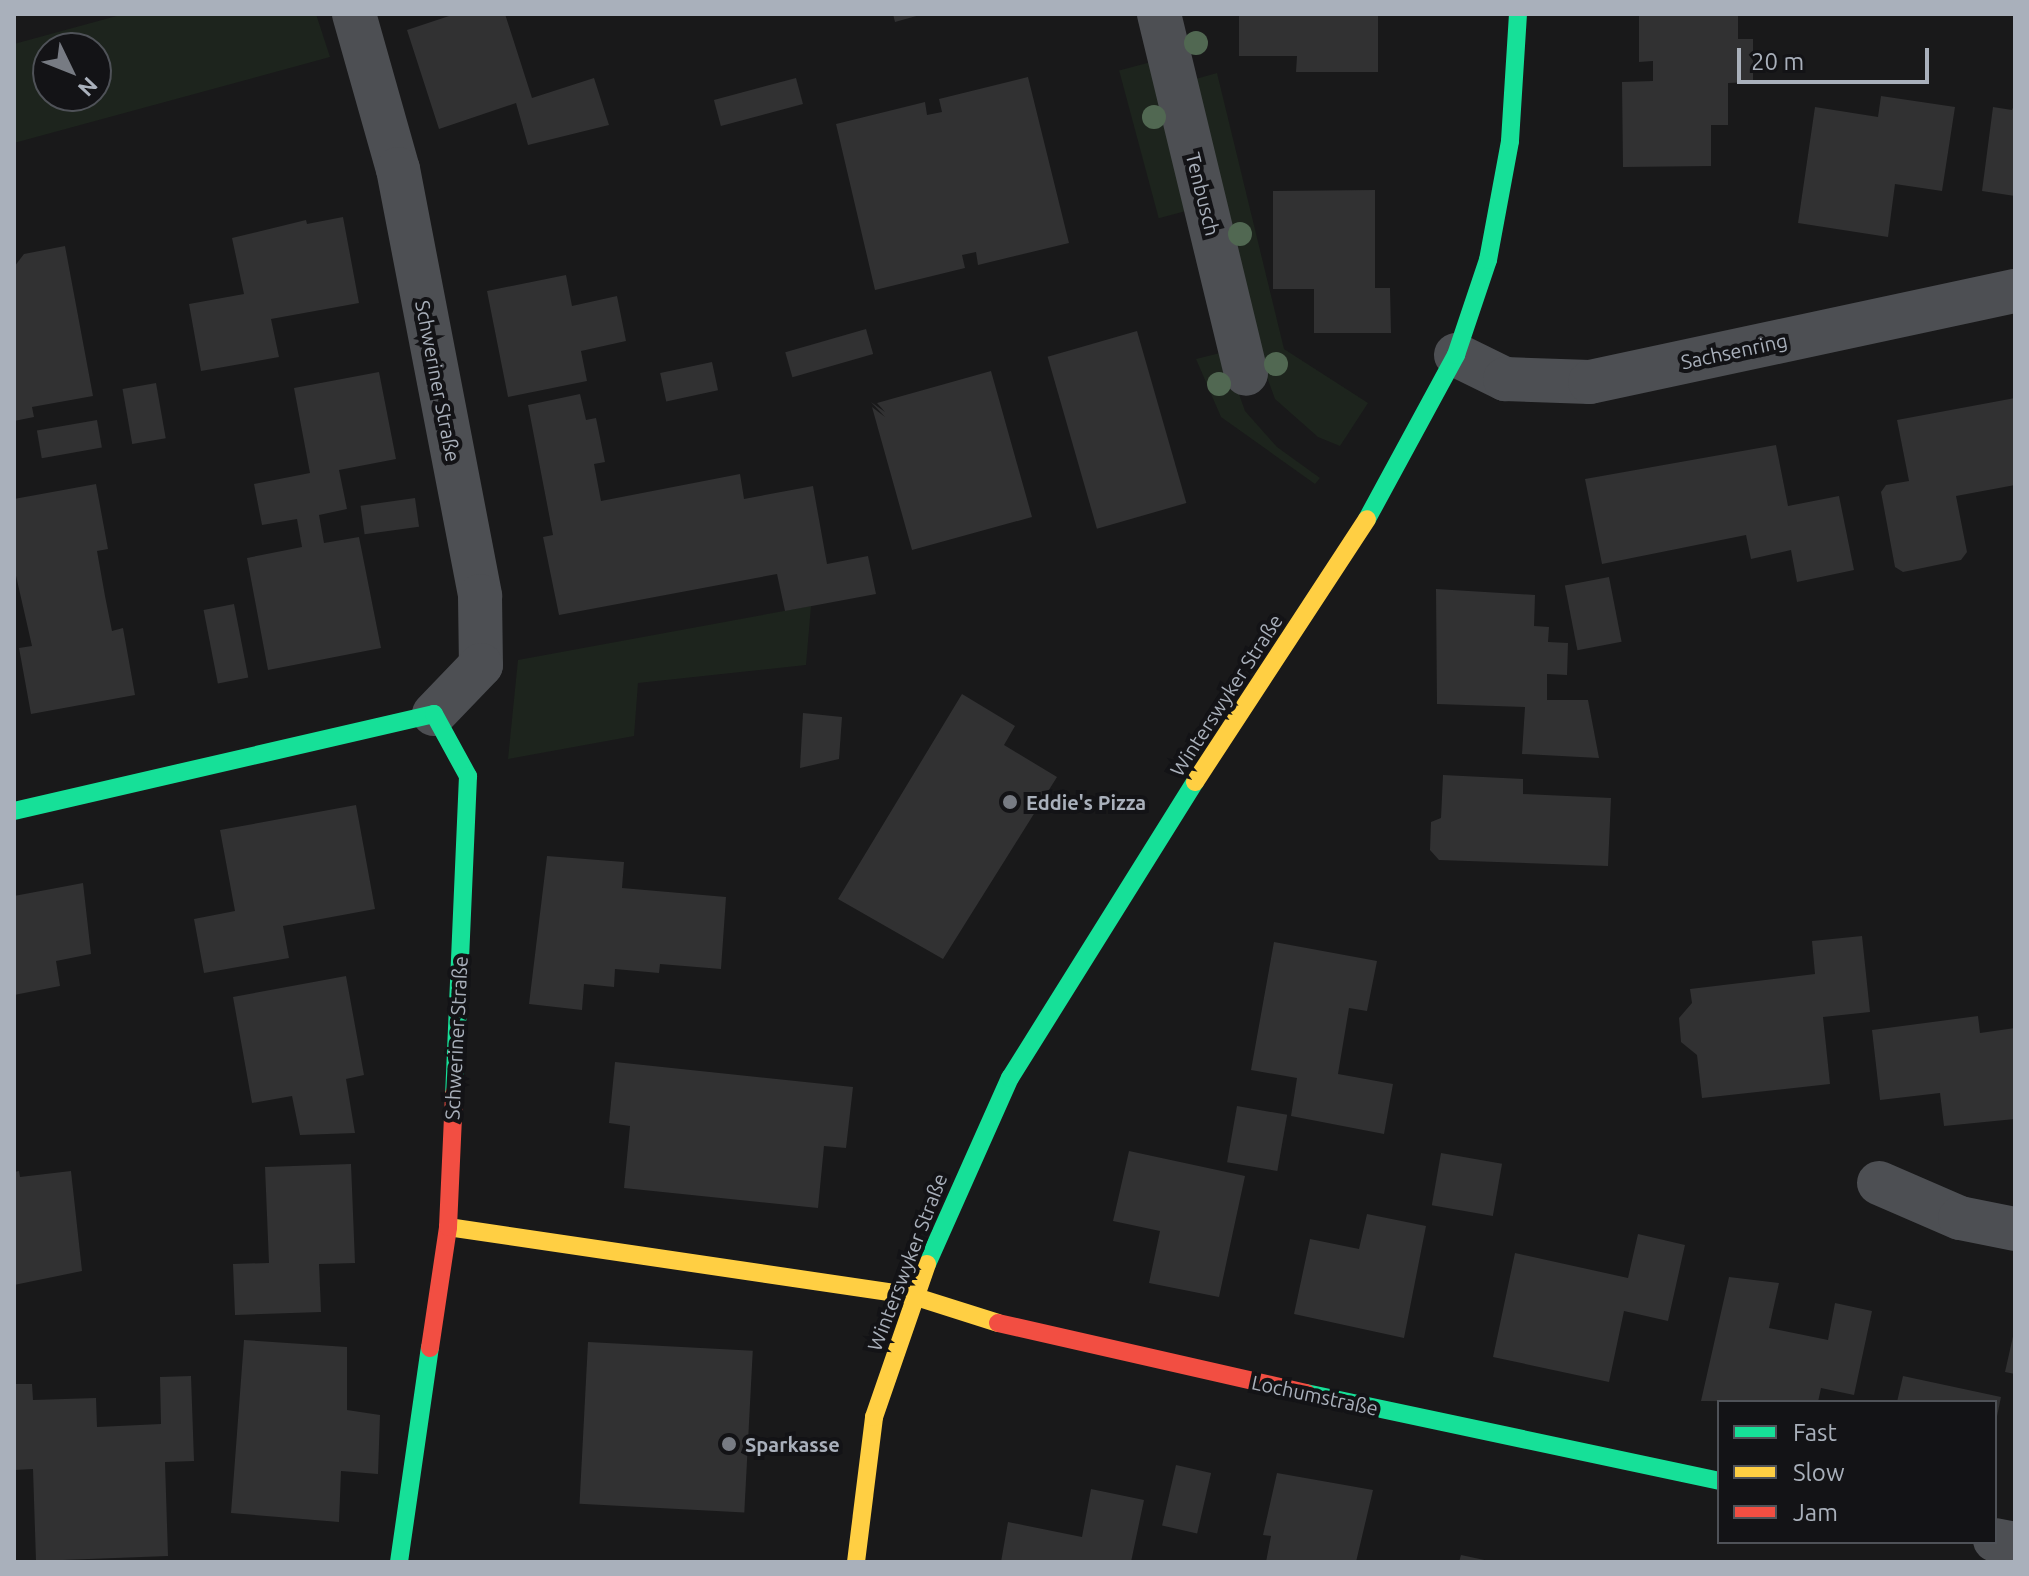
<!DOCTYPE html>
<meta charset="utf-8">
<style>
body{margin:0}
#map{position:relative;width:2029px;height:1576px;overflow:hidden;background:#19191a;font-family:Ubuntu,sans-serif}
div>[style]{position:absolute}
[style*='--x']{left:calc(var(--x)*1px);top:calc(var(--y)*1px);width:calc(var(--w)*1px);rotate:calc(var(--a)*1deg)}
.green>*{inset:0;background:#1d241d;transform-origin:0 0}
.building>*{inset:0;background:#313132;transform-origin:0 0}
.street>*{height:44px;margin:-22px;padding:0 22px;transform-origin:22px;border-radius:22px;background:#4d4f53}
.fast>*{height:18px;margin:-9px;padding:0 9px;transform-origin:9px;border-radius:9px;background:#16e098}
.slow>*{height:18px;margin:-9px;padding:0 9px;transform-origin:9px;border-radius:9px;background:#ffcf43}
.jam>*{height:18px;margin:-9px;padding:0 9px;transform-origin:9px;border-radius:9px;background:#f24e42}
.trees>*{width:24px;height:24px;margin:-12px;border-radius:50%;background:#516852}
.dots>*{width:22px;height:22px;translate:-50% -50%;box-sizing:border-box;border:4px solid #131316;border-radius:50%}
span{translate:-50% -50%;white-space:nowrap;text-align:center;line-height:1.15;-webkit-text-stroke:8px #131316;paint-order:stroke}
.street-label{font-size:20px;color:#a9b0bb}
.poi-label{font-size:20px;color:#a9b0bb;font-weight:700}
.left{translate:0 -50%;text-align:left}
.frame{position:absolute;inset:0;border:16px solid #a9b0bb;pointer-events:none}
.legend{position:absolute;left:1717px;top:1400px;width:280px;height:144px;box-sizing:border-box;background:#131316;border:2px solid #4f5258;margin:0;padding:10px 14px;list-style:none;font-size:24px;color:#a9b0bb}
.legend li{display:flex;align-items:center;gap:16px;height:40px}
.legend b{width:40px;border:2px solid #4f5258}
.north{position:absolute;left:32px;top:32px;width:80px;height:80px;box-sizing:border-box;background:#131316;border:2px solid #4f5258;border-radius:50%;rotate:133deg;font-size:22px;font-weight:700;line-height:32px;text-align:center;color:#a9b0bb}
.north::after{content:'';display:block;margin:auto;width:28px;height:36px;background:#777b83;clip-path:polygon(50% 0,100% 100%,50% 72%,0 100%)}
.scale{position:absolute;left:1737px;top:48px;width:192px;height:36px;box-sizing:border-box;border:4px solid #a9b0bb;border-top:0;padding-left:10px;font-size:24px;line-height:28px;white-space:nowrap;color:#a9b0bb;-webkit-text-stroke:6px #131316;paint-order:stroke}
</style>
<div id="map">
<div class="green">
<i style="clip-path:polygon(evenodd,124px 14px,316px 14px,330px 57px,14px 143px,14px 44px,124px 14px,48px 48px,96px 48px,96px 96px,48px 96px,48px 48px)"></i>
<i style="left:1151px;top:62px;width:153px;height:33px;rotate:75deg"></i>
<i style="clip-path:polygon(1217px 73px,1284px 349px,1368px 403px,1340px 446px,1318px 437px,1275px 399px,1254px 342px,1192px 80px)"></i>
<i style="clip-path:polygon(1224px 352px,1245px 411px,1277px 447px,1320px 478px,1315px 484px,1221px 417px,1196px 359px)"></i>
<i style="clip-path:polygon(811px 606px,806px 665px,638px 683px,634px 736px,508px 759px,518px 660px)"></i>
</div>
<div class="building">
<i style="clip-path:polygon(455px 14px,505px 14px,532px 98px,594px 78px,609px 125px,528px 145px,516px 103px,439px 129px,407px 30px)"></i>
<i style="clip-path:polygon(893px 14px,920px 14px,920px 15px,895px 22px)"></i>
<i style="clip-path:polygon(1239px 14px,1378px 14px,1378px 72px,1296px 72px,1297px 56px,1239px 56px)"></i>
<i style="clip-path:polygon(1639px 14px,1738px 14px,1738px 39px,1753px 39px,1753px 82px,1728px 83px,1728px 125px,1711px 125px,1711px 166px,1623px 167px,1622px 82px,1653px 81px,1653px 61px,1639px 62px)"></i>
<i style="clip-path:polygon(1028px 77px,1069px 243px,978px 265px,976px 252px,962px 255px,965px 268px,875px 290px,836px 124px,925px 102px,927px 115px,942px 112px,939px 99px)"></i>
<i style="left:796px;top:78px;width:27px;height:85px;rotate:75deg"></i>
<i style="clip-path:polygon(1881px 96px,1955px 107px,1942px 191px,1895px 184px,1888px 237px,1798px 223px,1815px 107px,1878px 117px)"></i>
<i style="clip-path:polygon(2015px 103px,2015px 196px,1982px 191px,1993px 107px,2012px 110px)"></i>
<i style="clip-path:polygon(1375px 190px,1375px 288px,1390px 288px,1391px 333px,1314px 333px,1314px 289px,1273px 289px,1273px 191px)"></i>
<i style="clip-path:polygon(343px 217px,359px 303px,271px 319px,279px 357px,201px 371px,189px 304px,244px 294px,232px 238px,306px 220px,307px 224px)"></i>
<i style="clip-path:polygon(65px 246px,93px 396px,32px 407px,34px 417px,14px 421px,14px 267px,24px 254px)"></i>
<i style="clip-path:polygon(566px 275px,572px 306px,617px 296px,626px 341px,581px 351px,587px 381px,508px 397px,487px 291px)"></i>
<i style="left:866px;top:329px;width:26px;height:84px;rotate:74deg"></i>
<i style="left:1137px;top:331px;width:179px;height:93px;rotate:74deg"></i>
<i style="left:712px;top:362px;width:29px;height:53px;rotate:78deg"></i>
<i style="clip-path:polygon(991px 371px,1032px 517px,912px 550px,872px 407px,885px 417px,871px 402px,885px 412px,877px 403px)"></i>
<i style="clip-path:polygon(379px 372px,396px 459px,339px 470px,347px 509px,319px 515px,324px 543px,359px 537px,381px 648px,268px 670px,247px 558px,302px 547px,297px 519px,262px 525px,254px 484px,310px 473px,294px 388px)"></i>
<i style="left:156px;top:383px;width:56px;height:34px;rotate:80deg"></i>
<i style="clip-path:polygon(580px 394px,586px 420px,596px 418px,605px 462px,594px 464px,601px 501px,740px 474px,744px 499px,813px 486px,827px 564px,868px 556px,876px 594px,785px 611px,777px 574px,559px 615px,543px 537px,553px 535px,528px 405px)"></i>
<i style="clip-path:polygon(2015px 398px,2015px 485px,1956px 496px,1967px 552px,1961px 560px,1903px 572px,1895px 567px,1881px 492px,1886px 485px,1909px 481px,1897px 420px)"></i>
<i style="left:97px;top:420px;width:28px;height:61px;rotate:80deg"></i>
<i style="clip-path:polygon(1776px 445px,1788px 506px,1839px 496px,1854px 570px,1797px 582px,1791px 550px,1751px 559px,1746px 535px,1602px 564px,1585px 479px)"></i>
<i style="clip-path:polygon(96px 484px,108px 549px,97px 551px,105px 596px,112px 631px,123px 628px,135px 695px,31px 714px,19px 648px,32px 646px,14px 567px,14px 499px)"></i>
<i style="left:415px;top:498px;width:29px;height:55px;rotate:82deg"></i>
<i style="left:1609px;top:577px;width:66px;height:45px;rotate:79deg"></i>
<i style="clip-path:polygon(1436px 589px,1535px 595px,1534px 626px,1549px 627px,1548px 642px,1568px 643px,1567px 675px,1547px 674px,1547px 700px,1588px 700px,1599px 758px,1522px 754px,1525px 707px,1437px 704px)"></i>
<i style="left:234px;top:604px;width:75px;height:31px;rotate:79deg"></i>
<i style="clip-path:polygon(962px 694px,1015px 726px,1004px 745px,1057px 777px,943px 959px,838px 899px)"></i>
<i style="clip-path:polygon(803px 713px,842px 717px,839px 759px,800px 768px)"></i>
<i style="clip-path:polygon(1443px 775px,1523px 779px,1523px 794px,1611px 798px,1608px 866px,1439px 860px,1430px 850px,1431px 822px,1441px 818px)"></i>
<i style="clip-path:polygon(356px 805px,375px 909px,283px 926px,289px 958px,204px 973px,194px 919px,235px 911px,220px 830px)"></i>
<i style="clip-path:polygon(547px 856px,624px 862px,622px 888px,726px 897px,721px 969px,660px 964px,659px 973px,615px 969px,614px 987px,584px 984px,582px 1010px,529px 1004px)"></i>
<i style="clip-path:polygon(83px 883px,91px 954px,56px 961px,60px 986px,14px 995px,14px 896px)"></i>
<i style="clip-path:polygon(1862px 936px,1870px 1012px,1823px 1017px,1830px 1084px,1702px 1098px,1697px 1055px,1681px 1042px,1679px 1018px,1692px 1003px,1690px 989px,1815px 974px,1812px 941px)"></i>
<i style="clip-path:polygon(1274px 942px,1377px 961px,1367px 1011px,1349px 1008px,1338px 1074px,1393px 1084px,1384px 1134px,1291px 1116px,1297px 1078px,1251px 1070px)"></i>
<i style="clip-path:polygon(346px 976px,364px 1075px,346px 1079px,355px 1133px,300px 1135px,292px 1096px,252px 1103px,233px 997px)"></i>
<i style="clip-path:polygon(1978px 1016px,1980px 1033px,2015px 1028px,2015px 1119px,1944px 1126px,1940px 1093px,1880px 1100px,1872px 1030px)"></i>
<i style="clip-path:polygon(615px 1062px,853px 1087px,846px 1148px,824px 1146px,818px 1208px,624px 1188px,630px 1126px,609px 1123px)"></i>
<i style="left:1237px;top:1106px;width:51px;height:57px;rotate:10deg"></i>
<i style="clip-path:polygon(1129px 1151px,1245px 1176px,1219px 1297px,1149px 1283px,1160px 1231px,1113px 1221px)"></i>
<i style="left:1441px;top:1153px;width:62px;height:53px;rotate:10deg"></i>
<i style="clip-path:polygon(351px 1164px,355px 1263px,319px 1264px,321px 1312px,235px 1315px,233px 1264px,269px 1263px,265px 1167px)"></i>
<i style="clip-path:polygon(19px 1171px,20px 1177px,71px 1171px,82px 1271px,14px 1285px,14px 1172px)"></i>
<i style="clip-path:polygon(1367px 1214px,1426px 1226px,1404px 1338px,1294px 1314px,1310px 1239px,1359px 1249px)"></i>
<i style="clip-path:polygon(1638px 1234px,1685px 1245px,1668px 1321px,1624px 1311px,1609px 1382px,1493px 1357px,1515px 1253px,1628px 1278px)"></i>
<i style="clip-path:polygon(1729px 1277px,1779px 1283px,1769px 1328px,1828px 1340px,1835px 1303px,1872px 1311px,1854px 1395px,1821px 1388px,1818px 1402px,1701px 1401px)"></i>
<i style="clip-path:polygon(2014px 1332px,2015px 1332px,2015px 1374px,2005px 1372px)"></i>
<i style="clip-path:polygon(244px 1340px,347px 1347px,347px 1410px,380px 1415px,378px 1474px,341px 1471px,339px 1522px,231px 1513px)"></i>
<i style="left:588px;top:1342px;width:165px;height:162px;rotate:3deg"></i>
<i style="clip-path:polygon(191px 1376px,194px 1461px,165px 1462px,168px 1556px,36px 1561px,33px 1469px,14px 1470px,14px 1384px,32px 1384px,33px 1400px,96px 1398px,97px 1427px,161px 1424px,160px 1377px)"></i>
<i style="clip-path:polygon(1903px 1376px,2001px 1397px,1996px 1421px,1995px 1402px,1897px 1402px)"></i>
<i style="left:1176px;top:1465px;width:36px;height:62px;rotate:13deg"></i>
<i style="clip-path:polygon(1277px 1473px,1373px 1490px,1356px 1562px,1266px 1562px,1271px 1536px,1263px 1535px)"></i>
<i style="clip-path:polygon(1091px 1489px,1144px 1500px,1131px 1562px,1001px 1562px,1008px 1522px,1082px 1537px)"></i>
<i style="clip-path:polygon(1461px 1555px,1489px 1561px,1489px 1562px,1459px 1562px)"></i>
</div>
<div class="street">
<i style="--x:354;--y:14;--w:161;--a:74.2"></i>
<i style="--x:398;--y:169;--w:435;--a:79.1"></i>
<i style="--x:480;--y:596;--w:69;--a:89.2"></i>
<i style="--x:481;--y:665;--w:68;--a:133.8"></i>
<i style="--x:1159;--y:14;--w:370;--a:76.4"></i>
<i style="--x:1456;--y:355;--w:55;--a:26.1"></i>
<i style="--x:1505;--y:379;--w:85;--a:2"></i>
<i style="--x:1590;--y:382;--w:435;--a:-12.1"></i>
<i style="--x:1879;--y:1183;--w:88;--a:23.4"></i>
<i style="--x:1960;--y:1218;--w:56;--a:11.3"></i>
<i style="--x:1995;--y:1540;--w:20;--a:11"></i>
</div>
<div class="fast">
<i style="--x:1367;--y:519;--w:187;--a:-61.5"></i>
<i style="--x:1456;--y:355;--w:100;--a:-71.4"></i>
<i style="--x:1488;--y:260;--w:121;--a:-79.5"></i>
<i style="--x:1510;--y:141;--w:127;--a:-86.4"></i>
<i style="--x:14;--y:811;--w:431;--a:-13"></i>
<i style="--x:434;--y:714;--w:71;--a:61.3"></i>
<i style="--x:468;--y:776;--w:317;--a:92.5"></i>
<i style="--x:927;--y:1264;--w:204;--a:-66"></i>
<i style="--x:1010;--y:1078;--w:349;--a:-58"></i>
<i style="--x:1306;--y:1393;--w:422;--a:12"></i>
<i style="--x:399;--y:1562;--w:216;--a:-81.8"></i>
</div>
<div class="slow">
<i style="--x:1195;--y:782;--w:314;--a:-56.8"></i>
<i style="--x:448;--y:1227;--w:470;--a:8.4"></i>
<i style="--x:913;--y:1296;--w:89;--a:17.6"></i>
<i style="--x:856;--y:1562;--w:146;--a:-82.9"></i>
<i style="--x:874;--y:1417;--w:162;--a:-70.9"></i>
</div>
<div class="jam">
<i style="--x:998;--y:1323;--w:316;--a:12.8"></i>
<i style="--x:430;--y:1348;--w:122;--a:-81.5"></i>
<i style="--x:448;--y:1227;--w:134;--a:-87.4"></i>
</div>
<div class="trees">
<i style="left:1196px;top:43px"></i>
<i style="left:1154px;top:117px"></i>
<i style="left:1240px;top:234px"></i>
<i style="left:1276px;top:364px"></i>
<i style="left:1219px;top:384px"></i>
</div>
<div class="dots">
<i style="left:1010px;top:802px;background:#777b83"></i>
<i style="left:729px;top:1444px;background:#777b83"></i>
</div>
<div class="street-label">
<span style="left:1203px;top:194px;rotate:76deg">Tenbusch</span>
<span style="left:1734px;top:351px;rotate:-12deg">Sachsenring</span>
<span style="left:438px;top:381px;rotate:79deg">Schweriner Straße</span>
<span style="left:1226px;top:695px;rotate:-57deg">Winterswyker Straße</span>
<span style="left:456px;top:1038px;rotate:-87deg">Schweriner Straße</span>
<span style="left:907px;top:1262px;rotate:-69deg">Winterswyker Straße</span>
<span style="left:1315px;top:1395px;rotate:12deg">Lochumstraße</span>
</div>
<div class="poi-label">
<span class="left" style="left:1026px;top:802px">Eddie's Pizza</span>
<span class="left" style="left:745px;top:1444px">Sparkasse</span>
</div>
<div class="frame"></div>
<ul class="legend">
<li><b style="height:10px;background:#16e098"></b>Fast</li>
<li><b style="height:10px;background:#ffcf43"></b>Slow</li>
<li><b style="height:10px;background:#f24e42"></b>Jam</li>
</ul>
<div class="north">N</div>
<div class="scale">20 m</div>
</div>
